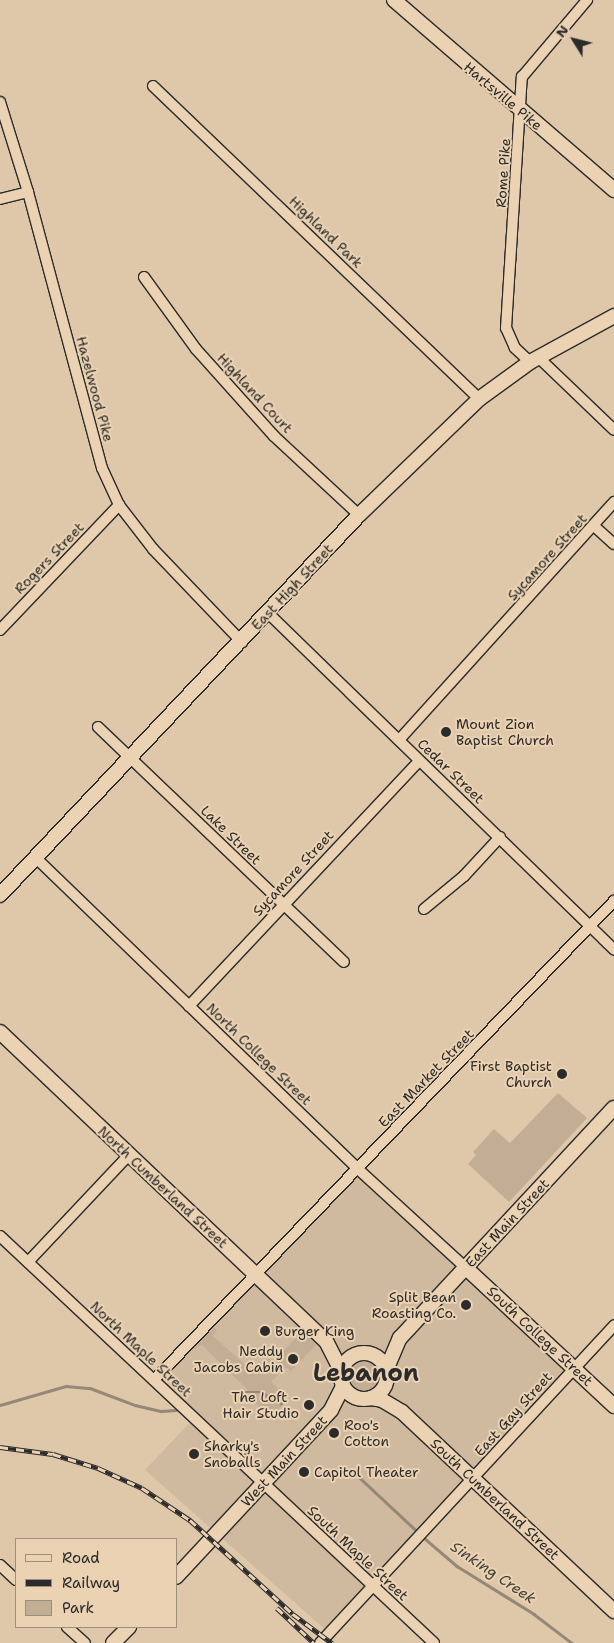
<!DOCTYPE html>
<style>
body{margin:0}
#map{position:relative;width:614px;height:1643px;overflow:hidden;background:#dfc8aa;font-family:"Shantell Sans",sans-serif}
div>[style]{position:absolute}
[style*='--x']{left:calc(var(--x)*1px);top:calc(var(--y)*1px);width:calc(var(--w)*1px);rotate:calc(var(--a)*1deg)}
.built>*{inset:0;background:#cfba9f}
.green>*{inset:0;background:#c1ae95}
.round{border-radius:50%}
.stream>*{height:2.5px;margin:-1.25px;padding:0 1.25px;transform-origin:1.25px;border-radius:1.25px;background:#958877}
.roads{filter:drop-shadow(1px 0 #2b2b2b) drop-shadow(-1px 0 #2b2b2b) drop-shadow(0 1px #2b2b2b) drop-shadow(0 -1px #2b2b2b)}
.minor>*{height:10px;margin:-5px;padding:0 5px;transform-origin:5px;border-radius:5px;background:#ead2b2}
.major>*{height:14px;margin:-7px;padding:0 7px;transform-origin:7px;border-radius:7px;background:#ead2b2}
.major>.ring{margin:-7px;padding:0;box-sizing:content-box;background:none;border:14px solid #ead2b2;border-radius:50%}
.rail>*{height:4.5px;margin-top:-2.25px;transform-origin:0;background:repeating-linear-gradient(90deg,#ead2b2 0 8px,#2b2b2b 0 16px);box-sizing:border-box;border-block:1px solid #2b2b2b}
.dots>*{width:14px;height:14px;translate:-50% -50%;box-sizing:border-box;border:2px solid #ead2b2;border-radius:50%}
span{translate:-50% -50%;white-space:nowrap;text-align:center;line-height:1.15;-webkit-text-stroke:4px #ead2b2;paint-order:stroke}
.street-label{font-size:14px;color:#2b2b2b}
.poi-label{font-size:14px;color:#2b2b2b}
.left{translate:0 -50%;text-align:left}
.right{translate:-100% -50%;text-align:right}
.water-label{font-size:15px;color:#46423e;font-style:italic}
.town-label{font-size:24px;color:#2b2b2b;font-weight:700}
.legend{position:absolute;left:15px;top:1538px;width:162px;height:90px;box-sizing:border-box;background:#ead2b2;border:1px solid #9e8f7c;margin:0;padding:6px 9px;list-style:none;font-size:15px;color:#2b2b2b}
.legend li{display:flex;align-items:center;gap:10px;height:25px}
.legend b{width:25px;border:1px solid #9e8f7c}
.north{position:absolute;left:549px;top:15px;width:50px;height:50px;-webkit-text-stroke:4px #ead2b2;paint-order:stroke;rotate:306deg;font-size:14px;font-weight:700;line-height:20px;text-align:center;color:#2b2b2b}
.north::after{content:'';display:block;margin:auto;width:18px;height:22px;background:#2b2b2b;clip-path:polygon(50% 0,100% 100%,50% 72%,0 100%)}
</style>
<div id="map">
<div class="built">
<i style="clip-path:polygon(358px 1169px,575px 1367px,329px 1633px,145px 1470px,194px 1418px,155px 1379px)"></i>
</div>
<div class="green">
<i style="clip-path:polygon(558px 1093px,587px 1118px,509px 1202px,468px 1164px,476px 1155px,473px 1152px,494px 1129px,510px 1143px)"></i>
<i style="clip-path:polygon(294px 1324px,316px 1345px,291px 1371px,285px 1367px,271px 1382px,279px 1389px,275px 1393px,285px 1403px,270px 1418px,250px 1397px,254px 1396px,202px 1345px,194px 1349px,214px 1328px,217px 1330px,213px 1336px,250px 1369px,262px 1372px,270px 1363px,266px 1359px,274px 1360px,300px 1334px)"></i>
<i class="round" style="left:350px;top:1361px;width:30px;height:30px"></i>
</div>
<div class="stream">
<i style="--x:246;--y:1392;--w:15;--a:0"></i>
<i style="--x:261;--y:1392;--w:23;--a:29"></i>
<i style="--x:0;--y:1405;--w:69;--a:-16.1"></i>
<i style="--x:66;--y:1386;--w:24;--a:5"></i>
<i style="--x:90;--y:1388;--w:48;--a:20.7"></i>
<i style="--x:135;--y:1405;--w:27;--a:13"></i>
<i style="--x:161;--y:1411;--w:15;--a:-4"></i>
<i style="--x:360;--y:1478;--w:81;--a:43"></i>
<i style="--x:423;--y:1537;--w:45;--a:40.5"></i>
<i style="--x:457;--y:1566;--w:91;--a:31.9"></i>
<i style="--x:534;--y:1614;--w:48;--a:37.3"></i>
</div>
<div class="roads">
<div class="minor">
<i style="--x:153;--y:86;--w:452;--a:43.8"></i>
<i style="--x:0;--y:102;--w:94;--a:72.7"></i>
<i style="--x:28;--y:192;--w:286;--a:75"></i>
<i style="--x:102;--y:468;--w:41;--a:65.3"></i>
<i style="--x:119;--y:505;--w:56;--a:52.3"></i>
<i style="--x:153;--y:549;--w:129;--a:46.3"></i>
<i style="--x:0;--y:199;--w:29;--a:-14"></i>
<i style="--x:144;--y:277;--w:89;--a:54.2"></i>
<i style="--x:196;--y:349;--w:117;--a:48.1"></i>
<i style="--x:274;--y:436;--w:116;--a:42.9"></i>
<i style="--x:538;--y:357;--w:105;--a:43.8"></i>
<i style="--x:530;--y:362;--w:21;--a:-137"></i>
<i style="--x:515;--y:348;--w:22;--a:-114"></i>
<i style="--x:506;--y:328;--w:252;--a:-86.4"></i>
<i style="--x:522;--y:77;--w:101;--a:-49.8"></i>
<i style="--x:594;--y:526;--w:27;--a:42"></i>
<i style="--x:268;--y:613;--w:483;--a:44.2"></i>
<i style="--x:0;--y:630;--w:173;--a:-46.4"></i>
<i style="--x:98;--y:727;--w:340;--a:43.7"></i>
<i style="--x:399;--y:740;--w:321;--a:-47.9"></i>
<i style="--x:36;--y:858;--w:448;--a:44"></i>
<i style="--x:358;--y:1169;--w:145;--a:42.5"></i>
<i style="--x:424;--y:909;--w:52;--a:-39.5"></i>
<i style="--x:464;--y:876;--w:53;--a:-47.3"></i>
<i style="--x:189;--y:1006;--w:336;--a:-46.8"></i>
<i style="--x:0;--y:1236;--w:595;--a:43.16"></i>
<i style="--x:28;--y:1262;--w:147;--a:-46.7"></i>
<i style="--x:155;--y:1379;--w:663;--a:-46.16"></i>
<i style="--x:0;--y:1565;--w:22;--a:43"></i>
<i style="--x:67;--y:1627;--w:24;--a:42"></i>
<i style="--x:320;--y:1643;--w:433;--a:-47.2"></i>
</div>
<div class="major">
<i style="--x:394;--y:0;--w:291;--a:40.8"></i>
<i style="--x:0;--y:895;--w:523;--a:-46.63"></i>
<i style="--x:359;--y:515;--w:167;--a:-44"></i>
<i style="--x:479;--y:399;--w:63;--a:-36"></i>
<i style="--x:530;--y:362;--w:96;--a:-28.7"></i>
<i style="--x:0;--y:1032;--w:449;--a:43.5"></i>
<i style="--x:326;--y:1341;--w:33;--a:63"></i>
<i style="--x:465;--y:1267;--w:204;--a:43"></i>
<i class="ring" style="left:341px;top:1353px;width:32px;height:32px"></i>
<i style="--x:387;--y:1368;--w:33;--a:-67"></i>
<i style="--x:400;--y:1338;--w:314;--a:-47.1"></i>
<i style="--x:371;--y:1398;--w:11;--a:10"></i>
<i style="--x:382;--y:1400;--w:23;--a:31"></i>
<i style="--x:402;--y:1412;--w:291;--a:43.2"></i>
<i style="--x:176;--y:1577;--w:228;--a:-47.1"></i>
<i style="--x:331;--y:1410;--w:27;--a:-63"></i>
<i style="--x:113;--y:1643;--w:23;--a:-45"></i>
</div>
</div>
<div class="rail">
<i style="--x:0;--y:1447;--w:53;--a:7.5"></i>
<i style="--x:53;--y:1454;--w:47;--a:17.3"></i>
<i style="--x:98;--y:1468;--w:48;--a:24.4"></i>
<i style="--x:142;--y:1488;--w:58;--a:33.7"></i>
<i style="--x:190;--y:1520;--w:139;--a:42.4"></i>
<i style="--x:293;--y:1614;--w:49;--a:36.6"></i>
<i style="--x:277;--y:1608;--w:51;--a:43.4"></i>
</div>
<div class="dots">
<i style="left:446px;top:732px;background:#2b2b2b"></i>
<i style="left:562px;top:1074px;background:#2b2b2b"></i>
<i style="left:466px;top:1305px;background:#2b2b2b"></i>
<i style="left:265px;top:1331px;background:#2b2b2b"></i>
<i style="left:293px;top:1359px;background:#2b2b2b"></i>
<i style="left:309px;top:1405px;background:#2b2b2b"></i>
<i style="left:334px;top:1433px;background:#2b2b2b"></i>
<i style="left:194px;top:1454px;background:#2b2b2b"></i>
<i style="left:304px;top:1472px;background:#2b2b2b"></i>
</div>
<div class="street-label">
<span style="left:503px;top:96px;rotate:40deg">Hartsville Pike</span>
<span style="left:503px;top:173px;rotate:-86deg">Rome Pike</span>
<span style="left:326px;top:232px;rotate:44deg">Highland Park</span>
<span style="left:95px;top:389px;rotate:75deg">Hazelwood Pike</span>
<span style="left:255px;top:393px;rotate:47deg">Highland Court</span>
<span style="left:547px;top:557px;rotate:-48deg">Sycamore Street</span>
<span style="left:49px;top:558px;rotate:-46deg">Rogers Street</span>
<span style="left:292px;top:587px;rotate:-47deg">East High Street</span>
<span style="left:451px;top:771px;rotate:44deg">Cedar Street</span>
<span style="left:231px;top:835px;rotate:44deg">Lake Street</span>
<span style="left:293px;top:873px;rotate:-47deg">Sycamore Street</span>
<span style="left:259px;top:1054px;rotate:44deg">North College Street</span>
<span style="left:426px;top:1078px;rotate:-46deg">East Market Street</span>
<span style="left:163px;top:1187px;rotate:43deg">North Cumberland Street</span>
<span style="left:507px;top:1223px;rotate:-47deg">East Main Street</span>
<span style="left:540px;top:1336px;rotate:43deg">South College Street</span>
<span style="left:141px;top:1349px;rotate:43deg">North Maple Street</span>
<span style="left:513px;top:1414px;rotate:-48deg">East Gay Street</span>
<span style="left:284px;top:1461px;rotate:-47deg">West Main Street</span>
<span style="left:495px;top:1499px;rotate:43deg">South Cumberland Street</span>
<span style="left:358px;top:1553px;rotate:43deg">South Maple Street</span>
</div>
<div class="poi-label">
<span class="left" style="left:456px;top:732px">Mount Zion<br>Baptist Church</span>
<span class="right" style="left:552px;top:1074px">First Baptist<br>Church</span>
<span class="right" style="left:456px;top:1305px">Split Bean<br>Roasting Co.</span>
<span class="left" style="left:275px;top:1331px">Burger King</span>
<span class="right" style="left:283px;top:1359px">Neddy<br>Jacobs Cabin</span>
<span class="right" style="left:299px;top:1405px">The Loft -<br>Hair Studio</span>
<span class="left" style="left:344px;top:1433px">Roo's<br>Cotton</span>
<span class="left" style="left:204px;top:1454px">Sharky's<br>Snoballs</span>
<span class="left" style="left:314px;top:1472px">Capitol Theater</span>
</div>
<div class="water-label">
<span style="left:493px;top:1573px;rotate:34deg">Sinking Creek</span>
</div>
<div class="town-label">
<span style="left:366px;top:1374px">Lebanon</span>
</div>
<ul class="legend">
<li><b style="height:6px;background:#ead2b2"></b>Road</li>
<li><b style="height:6px;background:#2b2b2b"></b>Railway</li>
<li><b style="height:14px;background:#c1ae95"></b>Park</li>
</ul>
<div class="north">N</div>
</div>
